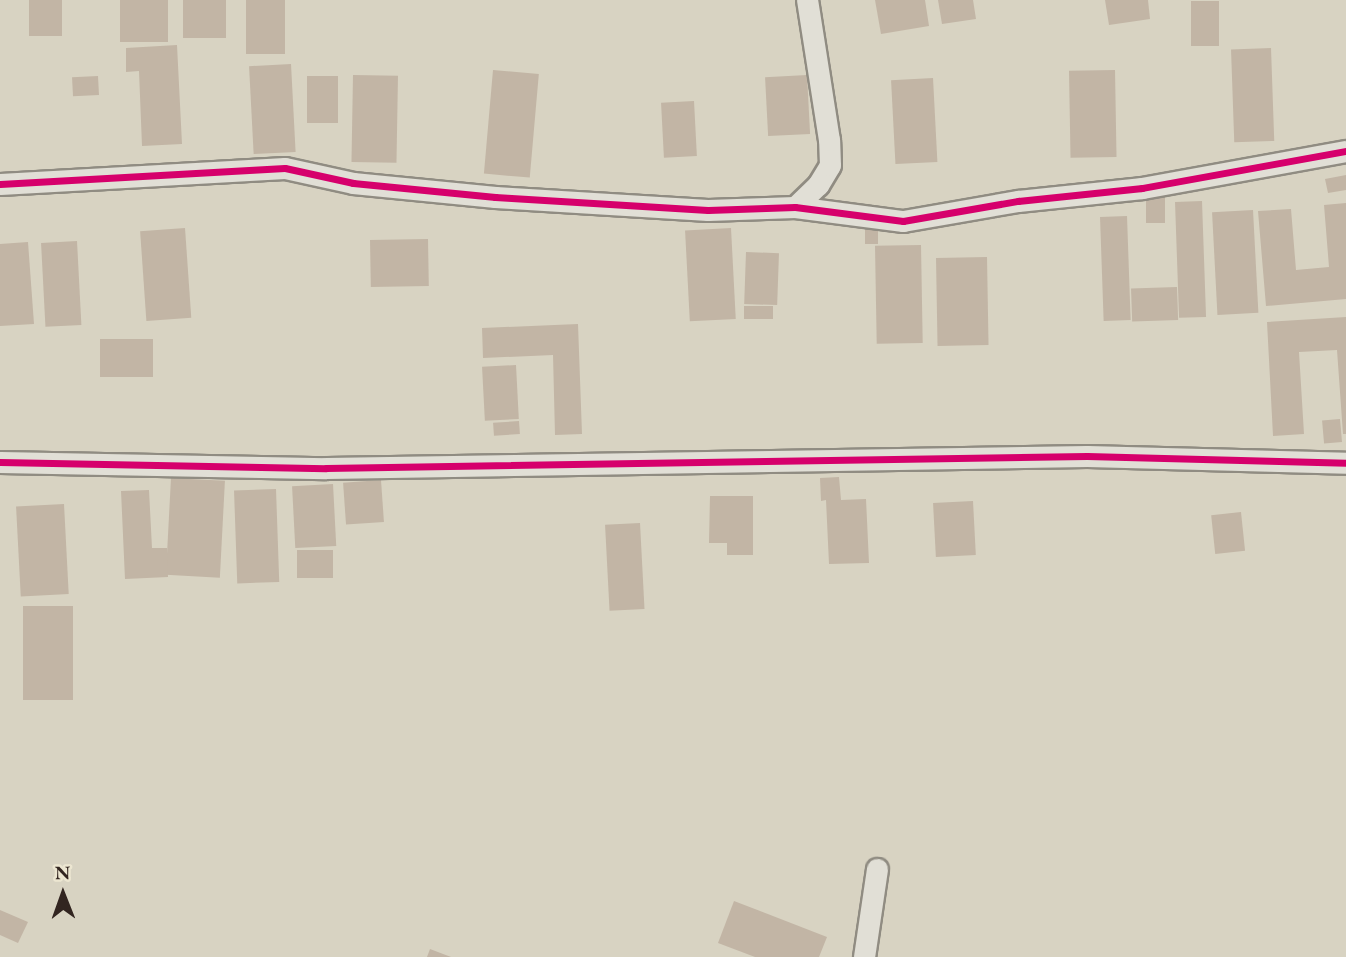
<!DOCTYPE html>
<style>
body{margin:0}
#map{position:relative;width:1346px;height:957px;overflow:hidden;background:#d8d3c2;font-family:"EB Garamond",serif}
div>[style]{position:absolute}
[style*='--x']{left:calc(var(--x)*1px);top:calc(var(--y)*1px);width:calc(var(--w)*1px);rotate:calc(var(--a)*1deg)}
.building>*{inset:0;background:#c2b5a5;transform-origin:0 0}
.roads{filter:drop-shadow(2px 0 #908c82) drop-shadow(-2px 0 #908c82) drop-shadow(0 2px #908c82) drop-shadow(0 -2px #908c82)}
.street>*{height:21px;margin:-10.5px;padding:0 10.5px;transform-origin:10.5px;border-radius:10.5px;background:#e1dfd6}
.cycleway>*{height:7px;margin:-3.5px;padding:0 3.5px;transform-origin:3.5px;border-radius:3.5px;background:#d6006c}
span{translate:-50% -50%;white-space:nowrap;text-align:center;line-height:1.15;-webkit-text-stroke:5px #ece6d1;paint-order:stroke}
.north{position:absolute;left:28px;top:859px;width:70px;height:70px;-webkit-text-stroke:5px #ece6d1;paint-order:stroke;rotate:359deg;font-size:19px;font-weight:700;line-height:28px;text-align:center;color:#322520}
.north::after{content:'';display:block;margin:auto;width:24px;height:32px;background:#322520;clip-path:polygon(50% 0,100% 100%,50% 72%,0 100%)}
</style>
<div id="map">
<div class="building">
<i style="left:29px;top:0;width:33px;height:36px"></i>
<i style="left:120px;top:0;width:48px;height:42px"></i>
<i style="left:183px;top:0;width:43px;height:38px"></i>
<i style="left:246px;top:0;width:39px;height:54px"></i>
<i style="clip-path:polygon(875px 0,925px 0,929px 26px,881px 34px)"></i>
<i style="clip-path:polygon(938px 0,973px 0,976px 19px,942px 24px)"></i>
<i style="clip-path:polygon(1105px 0,1148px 0,1150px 19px,1109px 25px)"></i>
<i style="left:1191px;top:1px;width:28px;height:45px"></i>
<i style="clip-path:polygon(177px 45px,182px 144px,142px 146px,139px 71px,126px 72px,126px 48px)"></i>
<i style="left:1271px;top:48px;width:93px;height:40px;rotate:88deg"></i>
<i style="left:291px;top:64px;width:88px;height:42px;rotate:87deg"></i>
<i style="left:493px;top:70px;width:46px;height:104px;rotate:5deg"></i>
<i style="left:1115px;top:70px;width:87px;height:46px;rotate:89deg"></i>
<i style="left:353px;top:75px;width:45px;height:87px;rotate:1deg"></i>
<i style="left:807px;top:75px;width:59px;height:42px;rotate:87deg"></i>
<i style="left:98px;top:76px;width:19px;height:26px;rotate:87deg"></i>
<i style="left:307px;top:76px;width:31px;height:47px"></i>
<i style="left:933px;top:78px;width:84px;height:42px;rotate:87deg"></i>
<i style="left:694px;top:101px;width:55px;height:33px;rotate:87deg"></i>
<i style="clip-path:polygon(1346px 175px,1346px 190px,1328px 193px,1325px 179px)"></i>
<i style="left:1146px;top:197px;width:19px;height:26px"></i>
<i style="left:1202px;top:201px;width:116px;height:27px;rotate:88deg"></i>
<i style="clip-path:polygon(1346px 203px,1346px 299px,1266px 306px,1258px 211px,1291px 209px,1296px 270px,1329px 267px,1324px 205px)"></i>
<i style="left:1253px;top:210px;width:103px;height:41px;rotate:87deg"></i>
<i style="left:1127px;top:216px;width:104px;height:27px;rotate:88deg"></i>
<i style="left:865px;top:218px;width:13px;height:26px"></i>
<i style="left:185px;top:228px;width:90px;height:45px;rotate:86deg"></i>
<i style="left:731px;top:228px;width:91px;height:46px;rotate:87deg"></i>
<i style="left:428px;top:239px;width:47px;height:58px;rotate:89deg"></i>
<i style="left:77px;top:241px;width:84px;height:36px;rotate:87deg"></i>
<i style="clip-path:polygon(28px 242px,34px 324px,0 326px,0 244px)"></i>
<i style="left:921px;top:245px;width:98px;height:46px;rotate:89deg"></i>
<i style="left:746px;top:252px;width:33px;height:52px;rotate:2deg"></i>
<i style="left:987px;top:257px;width:88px;height:51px;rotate:89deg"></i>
<i style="left:1177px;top:287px;width:33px;height:46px;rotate:88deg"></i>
<i style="left:744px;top:306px;width:29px;height:13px"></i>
<i style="clip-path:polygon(1346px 317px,1346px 434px,1343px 434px,1337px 350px,1299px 352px,1304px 434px,1273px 436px,1267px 322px)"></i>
<i style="clip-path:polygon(578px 324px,582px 434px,555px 435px,553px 355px,483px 358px,482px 328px)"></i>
<i style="left:153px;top:339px;width:38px;height:53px;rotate:90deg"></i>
<i style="left:516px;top:365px;width:54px;height:34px;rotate:87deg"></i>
<i style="left:1340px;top:419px;width:23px;height:18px;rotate:85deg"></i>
<i style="left:519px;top:421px;width:13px;height:26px;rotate:86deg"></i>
<i style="clip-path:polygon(839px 477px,841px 500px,866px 499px,869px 563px,829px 564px,826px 500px,821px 501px,820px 478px)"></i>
<i style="left:171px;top:478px;width:54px;height:97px;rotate:3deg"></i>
<i style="left:381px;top:480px;width:42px;height:38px;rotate:86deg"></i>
<i style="left:333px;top:484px;width:62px;height:41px;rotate:87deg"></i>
<i style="left:276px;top:489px;width:93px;height:42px;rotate:88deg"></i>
<i style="clip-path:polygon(149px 490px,152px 548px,167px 548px,168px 577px,125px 579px,121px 491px)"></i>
<i style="clip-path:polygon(710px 496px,753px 496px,753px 555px,727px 555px,727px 543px,709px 543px)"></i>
<i style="left:973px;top:501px;width:54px;height:40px;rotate:87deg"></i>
<i style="left:64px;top:504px;width:90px;height:48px;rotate:87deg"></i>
<i style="left:1241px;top:512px;width:39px;height:30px;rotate:84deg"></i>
<i style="left:640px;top:523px;width:86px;height:35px;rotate:87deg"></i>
<i style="left:297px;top:550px;width:36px;height:28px"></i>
<i style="left:23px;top:606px;width:50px;height:94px"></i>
<i style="clip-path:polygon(734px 901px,827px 937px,819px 957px,755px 957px,718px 943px)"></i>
<i style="clip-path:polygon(0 910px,28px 922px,18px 943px,0 935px)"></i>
<i style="clip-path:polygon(430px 949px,451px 957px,427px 957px)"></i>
</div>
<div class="roads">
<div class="street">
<i style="--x:0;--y:184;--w:285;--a:-3.2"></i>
<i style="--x:285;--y:168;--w:70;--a:12.4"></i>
<i style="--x:353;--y:183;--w:143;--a:5.6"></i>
<i style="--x:495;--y:197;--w:213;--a:3.5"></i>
<i style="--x:708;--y:210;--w:87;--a:-2"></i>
<i style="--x:795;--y:207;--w:109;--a:7.4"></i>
<i style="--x:903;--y:221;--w:117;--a:-9.9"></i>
<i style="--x:1018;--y:201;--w:125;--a:-6"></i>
<i style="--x:1142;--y:188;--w:207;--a:-10.3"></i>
<i style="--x:795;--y:207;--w:32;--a:-44"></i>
<i style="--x:818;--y:185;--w:23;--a:-59"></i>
<i style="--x:830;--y:165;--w:25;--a:-92"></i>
<i style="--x:829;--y:140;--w:142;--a:-98.9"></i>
<i style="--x:0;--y:462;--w:326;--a:1.1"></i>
<i style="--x:326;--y:468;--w:761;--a:-0.9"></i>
<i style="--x:1087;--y:456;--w:259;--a:1.5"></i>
<i style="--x:864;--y:957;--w:89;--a:-81.6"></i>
</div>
</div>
<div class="cycleway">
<i style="--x:0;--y:184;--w:285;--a:-3.2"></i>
<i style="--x:285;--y:168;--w:70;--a:12.4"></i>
<i style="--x:353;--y:183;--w:143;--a:5.6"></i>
<i style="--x:495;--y:197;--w:213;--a:3.5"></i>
<i style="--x:708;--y:210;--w:87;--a:-2"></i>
<i style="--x:795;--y:207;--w:109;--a:7.4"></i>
<i style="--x:903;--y:221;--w:117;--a:-9.9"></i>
<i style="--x:1018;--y:201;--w:125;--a:-6"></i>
<i style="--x:1142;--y:188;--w:207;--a:-10.3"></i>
<i style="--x:0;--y:462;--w:326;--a:1.1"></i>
<i style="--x:326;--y:468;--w:761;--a:-0.9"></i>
<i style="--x:1087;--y:456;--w:259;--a:1.5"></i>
</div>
<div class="north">N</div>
</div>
